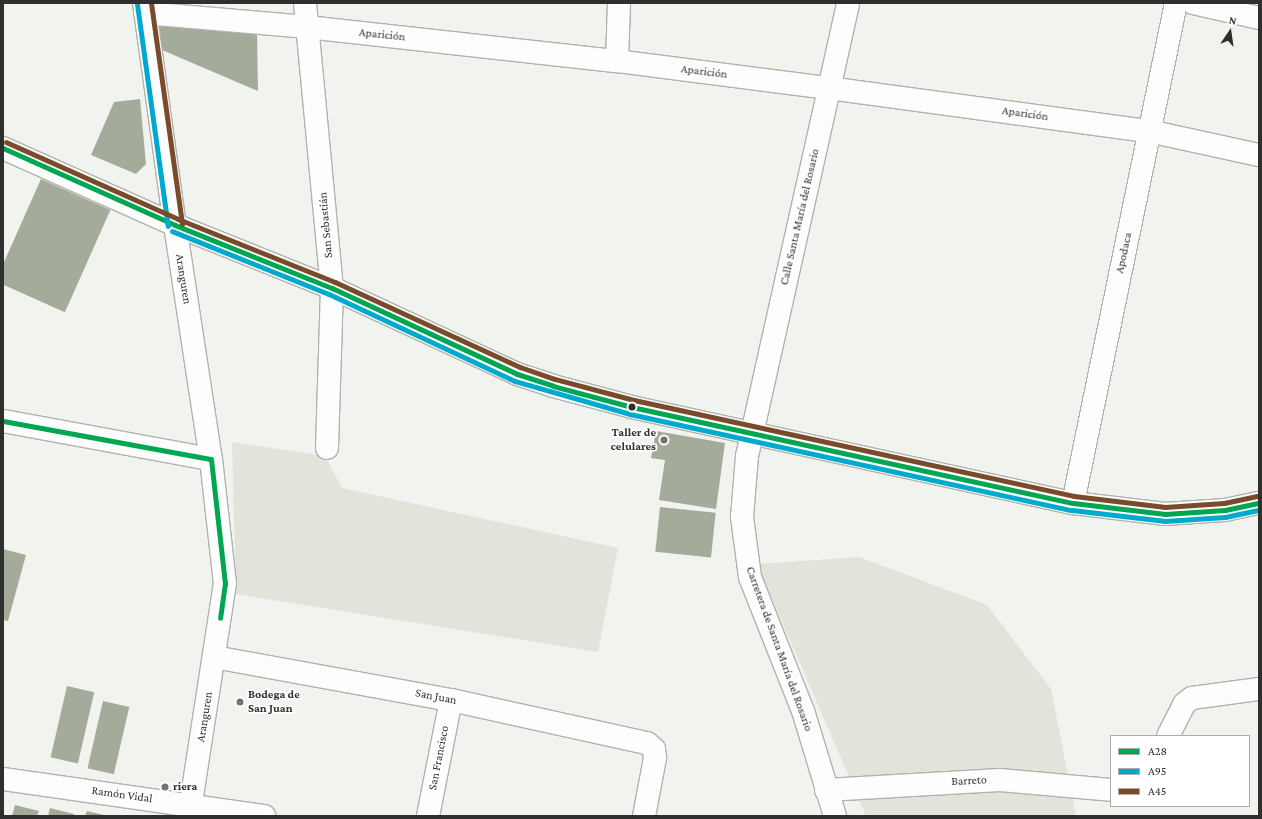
<!DOCTYPE html>
<meta charset="utf-8">
<style>
body{margin:0}
#map{position:relative;width:1262px;height:819px;overflow:hidden;background:#f1f3ef;font-family:"Crimson Pro",serif}
div>[style]{position:absolute}
[style*='--x']{left:calc(var(--x)*1px);top:calc(var(--y)*1px);width:calc(var(--w)*1px);rotate:calc(var(--a)*1deg)}
.built>*{inset:0;background:#e1e4db}
.building>*{inset:0;background:#a5ab9a;transform-origin:0 0}
.roads{filter:drop-shadow(1px 0 #b0b2ae) drop-shadow(-1px 0 #b0b2ae) drop-shadow(0 1px #b0b2ae) drop-shadow(0 -1px #b0b2ae)}
.street>*{height:22px;margin:-11px;padding:0 11px;transform-origin:11px;border-radius:11px;background:#fdfdfd}
.secondary>*{height:22px;margin:-11px;padding:0 11px;transform-origin:11px;border-radius:11px;background:#fdfdfd}
.bus-1>*{height:5px;margin:-2.5px;padding:0 2.5px;transform-origin:2.5px;border-radius:2.5px;background:#00a651}
.bus-2>*{height:5px;margin:-2.5px;padding:0 2.5px;transform-origin:2.5px;border-radius:2.5px;background:#00a9ce}
.bus-3>*{height:5px;margin:-2.5px;padding:0 2.5px;transform-origin:2.5px;border-radius:2.5px;background:#7a4b2a}
.dots>*{width:11px;height:11px;translate:-50% -50%;box-sizing:border-box;border:2px solid #fff;border-radius:50%}
span{translate:-50% -50%;white-space:nowrap;text-align:center;line-height:1.15;-webkit-text-stroke:3.5px #fff;paint-order:stroke}
.street-label{font-size:12px;color:#2f302d}
.poi-label{font-size:12px;color:#2f302d;font-weight:700}
.right{translate:-100% -50%;text-align:right}
.left{translate:0 -50%;text-align:left}
.frame{position:absolute;inset:0;border:4px solid #2f302d;pointer-events:none}
.legend{position:absolute;left:1110px;top:735px;width:140px;height:72px;box-sizing:border-box;background:#fff;border:1px solid #acacab;margin:0;padding:5px 7px;list-style:none;font-size:12px;color:#2f302d}
.legend li{display:flex;align-items:center;gap:8px;height:20px}
.legend b{width:20px;border:1px solid #acacab}
.north{position:absolute;left:1210px;top:12px;width:40px;height:40px;-webkit-text-stroke:3px #fff;paint-order:stroke;rotate:13deg;font-size:11px;font-weight:700;line-height:16px;text-align:center;color:#2f302d}
.north::after{content:'';display:block;margin:auto;width:14px;height:18px;background:#2f302d;clip-path:polygon(50% 0,100% 100%,50% 72%,0 100%)}
</style>
<div id="map">
<div class="built">
<i style="clip-path:polygon(232px 442px,325px 456px,342px 488px,618px 548px,598px 652px,236px 594px)"></i>
<i style="clip-path:polygon(859px 557px,987px 605px,1051px 689px,1076px 816px,866px 816px,757px 564px)"></i>
</div>
<div class="building">
<i style="clip-path:polygon(158px 22px,257px 30px,258px 91px,162px 50px)"></i>
<i style="clip-path:polygon(140px 99px,146px 164px,136px 174px,91px 155px,114px 102px)"></i>
<i style="left:41px;top:179px;width:76px;height:112px;rotate:24deg"></i>
<i style="clip-path:polygon(656px 431px,725px 443px,716px 509px,659px 500px,665px 460px,651px 458px)"></i>
<i style="left:660px;top:507px;width:56px;height:45px;rotate:6deg"></i>
<i style="clip-path:polygon(3px 549px,26px 555px,8px 621px,3px 620px)"></i>
<i style="left:67px;top:686px;width:28px;height:73px;rotate:13deg"></i>
<i style="left:103px;top:701px;width:27px;height:69px;rotate:13deg"></i>
<i style="clip-path:polygon(15px 805px,39px 811px,37px 816px,12px 816px)"></i>
<i style="clip-path:polygon(50px 808px,74px 814px,74px 816px,48px 816px)"></i>
<i style="clip-path:polygon(87px 811px,104px 815px,103px 816px,85px 816px)"></i>
</div>
<div class="roads">
<div class="street">
<i style="--x:305;--y:3;--w:286;--a:84.6"></i>
<i style="--x:332;--y:288;--w:160;--a:91.8"></i>
<i style="--x:1193;--y:3;--w:68;--a:12.8"></i>
<i style="--x:145;--y:13;--w:163;--a:4.9"></i>
<i style="--x:307;--y:27;--w:312;--a:6.3"></i>
<i style="--x:617;--y:61;--w:214;--a:7.3"></i>
<i style="--x:829;--y:88;--w:323;--a:7.7"></i>
<i style="--x:1149;--y:131;--w:113;--a:12.3"></i>
<i style="--x:617;--y:61;--w:58;--a:-88"></i>
<i style="--x:175;--y:225;--w:237;--a:81.3"></i>
<i style="--x:211;--y:459;--w:125;--a:83.6"></i>
<i style="--x:225;--y:583;--w:236;--a:98.8"></i>
<i style="--x:3;--y:421;--w:211;--a:10.4"></i>
<i style="--x:1073;--y:503;--w:510;--a:-78.36"></i>
<i style="--x:214;--y:657;--w:241;--a:10.3"></i>
<i style="--x:451;--y:700;--w:201;--a:12.4"></i>
<i style="--x:647;--y:743;--w:9;--a:41"></i>
<i style="--x:654;--y:749;--w:9;--a:84"></i>
<i style="--x:655;--y:758;--w:59;--a:100.7"></i>
<i style="--x:1168;--y:736;--w:36;--a:-63"></i>
<i style="--x:1184;--y:704;--w:10;--a:-37"></i>
<i style="--x:1192;--y:698;--w:68;--a:-7.7"></i>
<i style="--x:3;--y:779;--w:264;--a:8.1"></i>
<i style="--x:826;--y:790;--w:174;--a:-3.3"></i>
<i style="--x:1000;--y:780;--w:111;--a:5.1"></i>
<i style="--x:428;--y:816;--w:118;--a:-78.8"></i>
</div>
<div class="secondary">
<i style="--x:144;--y:3;--w:224;--a:82.1"></i>
<i style="--x:3;--y:148;--w:188;--a:24.1"></i>
<i style="--x:175;--y:225;--w:169;--a:21.9"></i>
<i style="--x:332;--y:288;--w:204;--a:24.9"></i>
<i style="--x:517;--y:374;--w:38;--a:18"></i>
<i style="--x:553;--y:386;--w:82;--a:14.9"></i>
<i style="--x:632;--y:407;--w:451;--a:12.3"></i>
<i style="--x:1073;--y:503;--w:93;--a:6.8"></i>
<i style="--x:1165;--y:514;--w:60;--a:-3.8"></i>
<i style="--x:1225;--y:510;--w:35;--a:-12"></i>
<i style="--x:835;--y:816;--w:110;--a:-106.9"></i>
<i style="--x:803;--y:711;--w:144;--a:-111.6"></i>
<i style="--x:750;--y:577;--w:61;--a:-97.6"></i>
<i style="--x:742;--y:517;--w:61;--a:-85.3"></i>
<i style="--x:747;--y:456;--w:464;--a:-77.4"></i>
</div>
</div>
<div class="bus-1">
<i style="--x:3;--y:148;--w:188;--a:24.1"></i>
<i style="--x:175;--y:225;--w:169;--a:21.9"></i>
<i style="--x:332;--y:288;--w:204;--a:24.9"></i>
<i style="--x:517;--y:374;--w:38;--a:18"></i>
<i style="--x:553;--y:386;--w:82;--a:14.9"></i>
<i style="--x:632;--y:407;--w:451;--a:12.3"></i>
<i style="--x:1073;--y:503;--w:93;--a:6.8"></i>
<i style="--x:1165;--y:514;--w:60;--a:-3.8"></i>
<i style="--x:1225;--y:510;--w:35;--a:-12"></i>
<i style="--x:3;--y:421;--w:211;--a:10.4"></i>
<i style="--x:211;--y:459;--w:125;--a:83.6"></i>
<i style="--x:225;--y:583;--w:35;--a:98"></i>
</div>
<div class="bus-2">
<i style="--x:137;--y:4;--w:224;--a:82.1"></i>
<i style="--x:172;--y:231;--w:169;--a:21.9"></i>
<i style="--x:329;--y:294;--w:205;--a:25.1"></i>
<i style="--x:515;--y:381;--w:120;--a:16"></i>
<i style="--x:630;--y:414;--w:452;--a:12.3"></i>
<i style="--x:1072;--y:510;--w:94;--a:6.7"></i>
<i style="--x:1165;--y:521;--w:60;--a:-3.8"></i>
<i style="--x:1225;--y:517;--w:35;--a:-12"></i>
</div>
<div class="bus-3">
<i style="--x:151;--y:3;--w:223;--a:82"></i>
<i style="--x:6;--y:142;--w:188;--a:24.1"></i>
<i style="--x:178;--y:219;--w:169;--a:21.9"></i>
<i style="--x:335;--y:282;--w:204;--a:24.7"></i>
<i style="--x:520;--y:367;--w:37;--a:19"></i>
<i style="--x:555;--y:379;--w:82;--a:14.9"></i>
<i style="--x:634;--y:400;--w:450;--a:12.3"></i>
<i style="--x:1074;--y:496;--w:92;--a:6.9"></i>
<i style="--x:1165;--y:507;--w:59;--a:-3.9"></i>
<i style="--x:1224;--y:503;--w:35;--a:-12"></i>
</div>
<div class="dots">
<i style="left:632px;top:407px;background:#2f302d"></i>
<i style="left:664px;top:440px;background:#737471"></i>
<i style="left:240px;top:702px;background:#737471"></i>
<i style="left:165px;top:787px;background:#737471"></i>
</div>
<div class="street-label">
<span style="left:382px;top:35px;rotate:6deg">Aparición</span>
<span style="left:704px;top:72px;rotate:7deg">Aparición</span>
<span style="left:1025px;top:114px;rotate:8deg">Aparición</span>
<span style="left:800px;top:217px;rotate:-77deg">Calle Santa María del Rosario</span>
<span style="left:326px;top:225px;rotate:-95deg">San Sebastián</span>
<span style="left:1124px;top:253px;rotate:-78deg">Apodaca</span>
<span style="left:183px;top:279px;rotate:81deg">Aranguren</span>
<span style="left:779px;top:649px;rotate:70deg">Carretera de Santa María del Rosario</span>
<span style="left:436px;top:697px;rotate:11deg">San Juan</span>
<span style="left:205px;top:717px;rotate:-81deg">Aranguren</span>
<span style="left:439px;top:758px;rotate:-79deg">San Francisco</span>
<span style="left:969px;top:781px;rotate:-3deg">Barreto</span>
<span style="left:122px;top:795px;rotate:8deg">Ramón Vidal</span>
</div>
<div class="poi-label">
<span class="right" style="left:656px;top:440px">Taller de<br>celulares</span>
<span class="left" style="left:248px;top:702px">Bodega de<br>San Juan</span>
<span class="left" style="left:173px;top:787px">riera</span>
</div>
<div class="frame"></div>
<ul class="legend">
<li><b style="height:5px;background:#00a651"></b>A28</li>
<li><b style="height:5px;background:#00a9ce"></b>A95</li>
<li><b style="height:5px;background:#7a4b2a"></b>A45</li>
</ul>
<div class="north">N</div>
</div>
